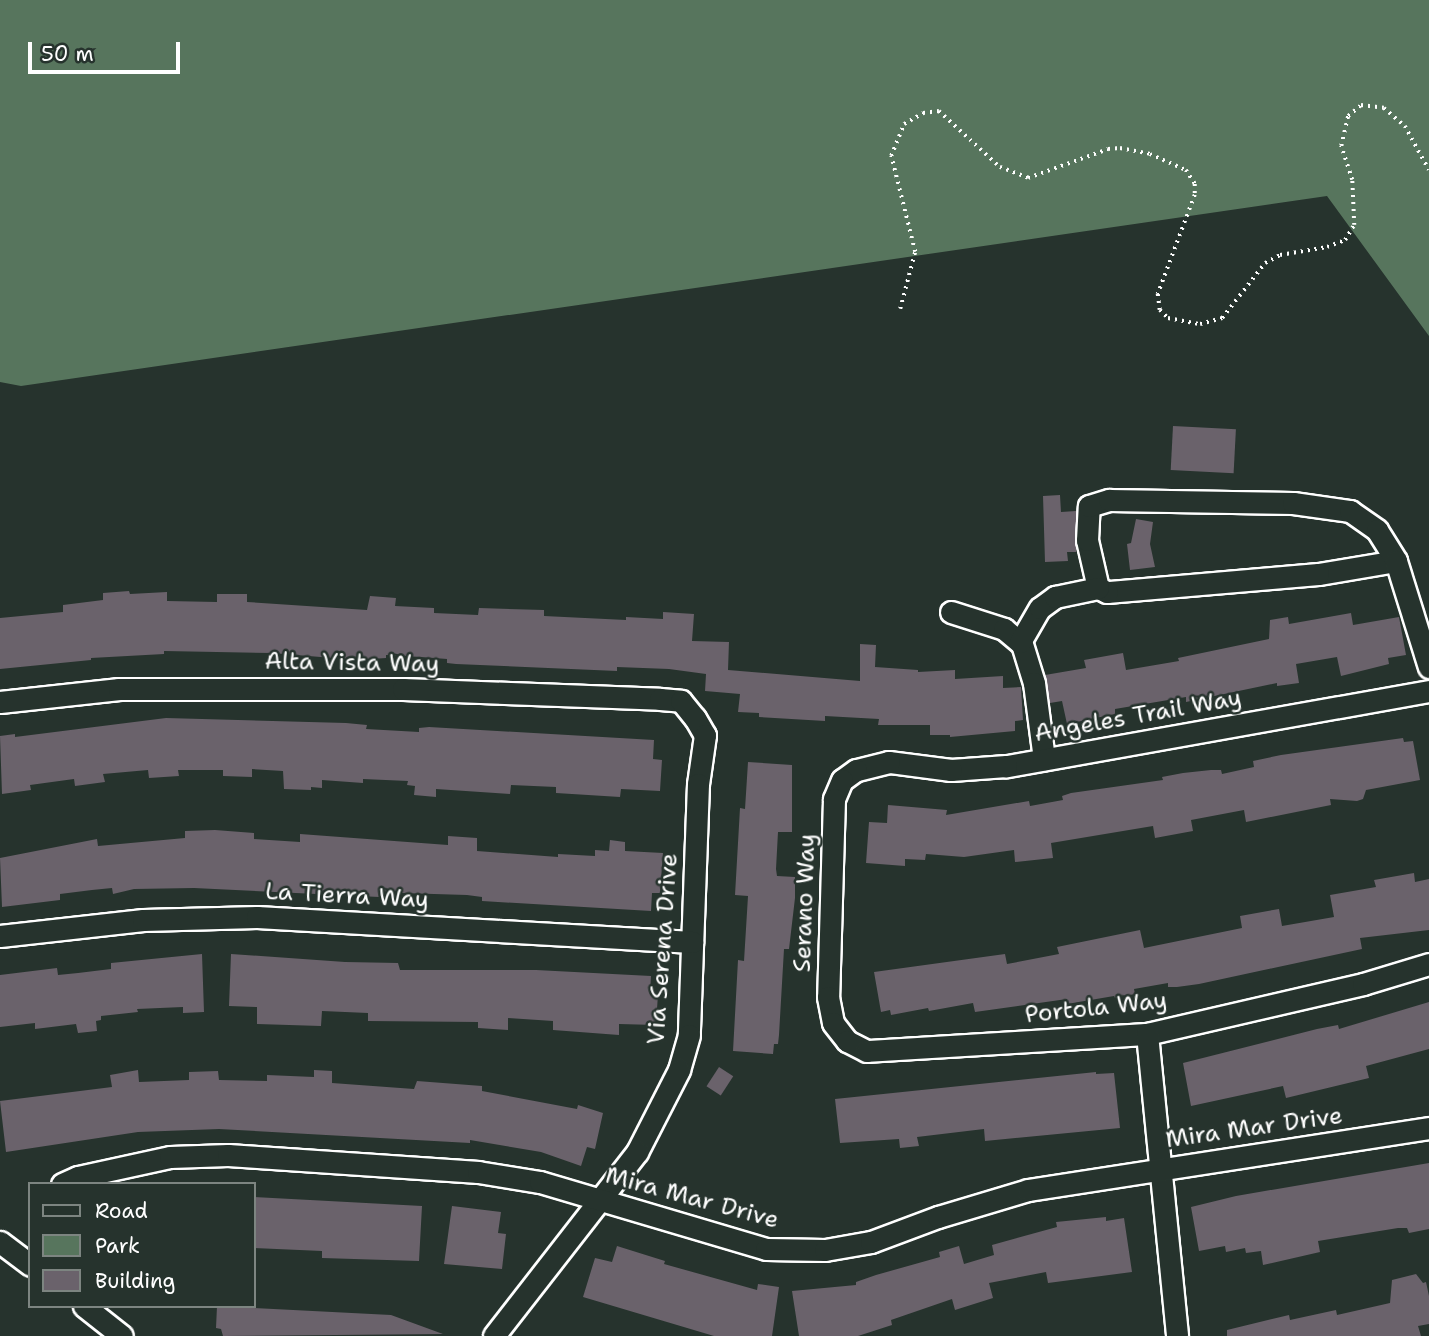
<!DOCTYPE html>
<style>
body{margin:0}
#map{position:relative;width:1429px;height:1336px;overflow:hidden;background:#26332d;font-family:"Shantell Sans",sans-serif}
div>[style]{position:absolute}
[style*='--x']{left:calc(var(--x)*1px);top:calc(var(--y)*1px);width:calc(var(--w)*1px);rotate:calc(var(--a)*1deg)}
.green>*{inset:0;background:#57755d}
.building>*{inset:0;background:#6a626b;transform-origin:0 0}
.path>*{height:3.5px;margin-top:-1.75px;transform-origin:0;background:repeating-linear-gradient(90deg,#fff 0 2px,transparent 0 7px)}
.roads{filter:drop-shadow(2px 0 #fff) drop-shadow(-2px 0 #fff) drop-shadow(0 2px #fff) drop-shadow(0 -2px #fff)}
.minor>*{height:21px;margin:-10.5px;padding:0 10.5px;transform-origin:10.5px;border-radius:10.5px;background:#26332d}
span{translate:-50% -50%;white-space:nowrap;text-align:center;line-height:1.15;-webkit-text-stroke:5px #26332d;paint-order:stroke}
.street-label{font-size:24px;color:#fff}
.legend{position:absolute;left:28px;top:1182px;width:228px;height:126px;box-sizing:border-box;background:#26332d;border:2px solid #7d8581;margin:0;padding:9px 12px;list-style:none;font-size:21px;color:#fff}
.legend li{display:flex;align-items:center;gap:14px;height:35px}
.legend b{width:35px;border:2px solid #7d8581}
.scale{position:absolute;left:28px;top:42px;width:152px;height:32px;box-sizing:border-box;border:4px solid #fff;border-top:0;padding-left:9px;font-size:21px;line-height:24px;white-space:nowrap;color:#fff;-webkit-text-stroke:5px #26332d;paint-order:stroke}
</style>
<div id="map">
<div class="green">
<i style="clip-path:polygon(0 0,1429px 0,1429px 336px,1327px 196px,21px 386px,0 382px)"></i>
</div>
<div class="building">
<i style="left:1173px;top:426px;width:63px;height:44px;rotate:3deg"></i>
<i style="clip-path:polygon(1060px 495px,1061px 512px,1076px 511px,1076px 552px,1067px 552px,1068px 561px,1045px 562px,1043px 496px)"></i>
<i style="clip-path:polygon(1136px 519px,1153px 522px,1150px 544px,1155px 567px,1130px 570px,1127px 544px,1131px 543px)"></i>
<i style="clip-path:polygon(129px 591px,130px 594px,167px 592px,167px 601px,217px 602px,217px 594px,247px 594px,247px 602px,367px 610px,370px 596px,396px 598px,395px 606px,434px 608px,434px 613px,478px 615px,479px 608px,544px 610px,544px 616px,626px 620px,626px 617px,663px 619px,663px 612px,694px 614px,692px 641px,729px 642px,728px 670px,860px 681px,860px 644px,876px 645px,875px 667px,918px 670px,918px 672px,955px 670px,955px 679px,1003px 676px,1003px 688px,1021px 687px,1023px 720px,1015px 721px,1015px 731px,950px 737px,950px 735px,930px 735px,930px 725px,878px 725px,879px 719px,825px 716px,825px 721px,759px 717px,759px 713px,738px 712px,740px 694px,705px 691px,706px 674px,669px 669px,617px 667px,617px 671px,456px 664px,447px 663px,447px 659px,421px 657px,386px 655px,386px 658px,357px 660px,272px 653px,164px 651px,164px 654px,91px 658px,91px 660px,0 669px,0 618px,63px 612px,63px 605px,103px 600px,103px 593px)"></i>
<i style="clip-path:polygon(1351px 613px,1353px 625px,1399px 617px,1406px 655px,1388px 658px,1389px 664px,1341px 676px,1337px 657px,1296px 664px,1299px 683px,1277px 686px,1277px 683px,1186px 702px,1186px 697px,1115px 709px,1115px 714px,1067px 724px,1062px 701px,1050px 703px,1045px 675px,1086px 668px,1084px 660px,1123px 653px,1126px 670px,1179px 661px,1178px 658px,1269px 639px,1270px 620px,1288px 617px,1289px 624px)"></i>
<i style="clip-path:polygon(166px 718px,346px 723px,367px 725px,366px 729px,419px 732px,419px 728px,429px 727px,654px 740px,653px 759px,662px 760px,660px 791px,621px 789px,620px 797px,556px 793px,556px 787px,511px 785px,510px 794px,436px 789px,436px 797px,414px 795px,415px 786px,407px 785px,408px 781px,363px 779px,363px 783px,322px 780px,322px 788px,311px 787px,311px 790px,284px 789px,283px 771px,252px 769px,252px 777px,223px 776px,223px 770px,178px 770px,179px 776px,149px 778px,148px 770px,103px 774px,105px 782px,75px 786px,74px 779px,30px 785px,31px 790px,2px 794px,0 736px,15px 734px,15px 737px)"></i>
<i style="clip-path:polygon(1403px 738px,1404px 742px,1413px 741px,1420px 780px,1366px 790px,1363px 799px,1357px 801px,1330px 799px,1331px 805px,1246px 822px,1244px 810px,1191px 820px,1193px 831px,1155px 838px,1153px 826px,1051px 843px,1053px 858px,1015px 862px,1014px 850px,964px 857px,926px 854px,925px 860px,905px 859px,905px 866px,866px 863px,869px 822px,887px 823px,888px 805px,947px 810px,946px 815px,1029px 801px,1030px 806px,1063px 800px,1062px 796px,1071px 793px,1163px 780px,1162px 777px,1183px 773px,1211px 770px,1221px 770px,1222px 774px,1254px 767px,1253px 761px,1281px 755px)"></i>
<i style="clip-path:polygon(748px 762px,792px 765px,792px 832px,778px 832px,776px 869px,777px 876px,795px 877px,795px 898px,789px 949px,784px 949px,779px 1035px,778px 1044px,774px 1044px,773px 1054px,733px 1051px,738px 960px,744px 961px,748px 896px,735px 895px,740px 808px,745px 809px)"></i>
<i style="clip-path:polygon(215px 830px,254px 833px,254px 839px,300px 842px,300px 834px,448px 845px,448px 836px,477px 838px,477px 851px,558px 857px,558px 854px,595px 856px,595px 850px,609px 851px,610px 840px,625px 842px,625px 851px,663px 853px,660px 893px,652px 893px,651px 911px,482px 901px,482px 897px,467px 895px,401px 893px,400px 898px,194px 888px,134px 889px,113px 894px,112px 888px,92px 890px,60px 894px,60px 900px,2px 907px,0 858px,97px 839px,98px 846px,185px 838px,185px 831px)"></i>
<i style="clip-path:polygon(1414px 873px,1415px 882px,1429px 879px,1429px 930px,1360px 938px,1362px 949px,1199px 984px,1177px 987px,1168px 987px,1168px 983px,1134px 989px,1135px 994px,1115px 998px,1114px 996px,1067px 1004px,1067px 999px,975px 1012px,973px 1003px,929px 1011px,928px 1008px,891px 1015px,890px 1010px,881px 1012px,874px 972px,1005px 954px,1007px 964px,1059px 954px,1057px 947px,1140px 930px,1144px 948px,1242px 928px,1240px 916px,1279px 909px,1282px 926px,1334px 917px,1330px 895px,1376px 887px,1374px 880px)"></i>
<i style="clip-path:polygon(202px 954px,204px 1012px,183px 1013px,183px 1007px,137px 1009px,138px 1012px,101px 1016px,101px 1020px,96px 1021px,97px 1031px,78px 1033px,76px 1024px,35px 1029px,35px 1023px,0 1027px,0 975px,57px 968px,58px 975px,78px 973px,111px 969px,111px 963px)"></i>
<i style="clip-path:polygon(231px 954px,345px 962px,398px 963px,400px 970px,536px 970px,651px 976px,650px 994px,658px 994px,656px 1025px,619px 1024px,619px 1035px,553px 1030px,553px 1021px,508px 1018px,508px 1030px,478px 1028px,478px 1022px,368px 1021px,368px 1013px,322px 1011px,321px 1026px,257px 1024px,257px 1007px,229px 1006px)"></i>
<i style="clip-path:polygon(1429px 1002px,1429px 1049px,1366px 1066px,1369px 1078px,1286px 1098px,1283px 1086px,1191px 1106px,1183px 1063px,1317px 1029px,1338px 1025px,1339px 1029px)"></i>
<i style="left:719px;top:1067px;width:17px;height:23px;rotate:33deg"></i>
<i style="clip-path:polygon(138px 1070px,139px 1082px,189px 1080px,189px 1072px,218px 1071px,219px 1080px,267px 1081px,267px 1075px,314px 1077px,314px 1070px,332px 1071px,332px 1083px,414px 1089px,417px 1081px,482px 1086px,482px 1091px,577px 1109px,578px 1105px,603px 1113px,595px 1149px,587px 1147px,581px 1166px,541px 1152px,470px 1140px,470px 1143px,219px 1129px,138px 1132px,6px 1152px,0 1101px,112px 1087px,110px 1075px)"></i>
<i style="clip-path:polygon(1096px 1072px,1096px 1074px,1114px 1073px,1120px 1128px,985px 1141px,984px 1129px,917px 1137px,919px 1146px,900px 1148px,899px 1139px,840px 1143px,835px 1099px)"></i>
<i style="clip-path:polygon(1429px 1163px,1429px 1229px,1409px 1233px,1407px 1228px,1398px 1228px,1318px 1241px,1320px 1252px,1263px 1265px,1261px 1251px,1246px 1253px,1245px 1248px,1226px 1252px,1225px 1246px,1199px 1251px,1191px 1207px,1236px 1196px)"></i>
<i style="clip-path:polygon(254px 1197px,422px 1206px,419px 1261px,322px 1258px,322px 1251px,254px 1248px)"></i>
<i style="clip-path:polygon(452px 1206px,501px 1212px,498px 1233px,506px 1234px,502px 1269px,444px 1264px)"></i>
<i style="clip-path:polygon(1106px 1217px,1106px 1221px,1124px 1218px,1132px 1272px,1048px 1283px,1046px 1272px,989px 1283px,993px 1298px,955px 1310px,952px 1299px,891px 1320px,892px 1325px,858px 1336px,799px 1336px,792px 1291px,856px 1285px,856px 1282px,876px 1275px,940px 1257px,939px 1252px,959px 1246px,964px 1264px,994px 1255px,992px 1245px,1057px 1227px,1056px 1222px)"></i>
<i style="clip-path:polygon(617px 1246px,665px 1261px,664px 1264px,757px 1290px,758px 1284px,779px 1287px,772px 1336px,714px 1336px,583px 1297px,595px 1258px,612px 1262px)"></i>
<i style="clip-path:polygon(1416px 1274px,1423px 1283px,1426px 1282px,1429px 1296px,1429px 1324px,1418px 1326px,1421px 1336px,1227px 1336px,1227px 1330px,1289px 1315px,1290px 1320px,1336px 1310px,1337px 1315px,1390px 1303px,1392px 1280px)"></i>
<i style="clip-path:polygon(217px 1306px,391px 1315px,443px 1334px,223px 1336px,221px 1329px,216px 1328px)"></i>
</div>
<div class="path">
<i style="--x:900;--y:309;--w:59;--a:-75.3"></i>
<i style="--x:915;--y:252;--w:99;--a:-104"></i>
<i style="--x:891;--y:156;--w:35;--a:-68"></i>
<i style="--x:904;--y:124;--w:22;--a:-30"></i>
<i style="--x:923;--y:113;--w:16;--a:-7"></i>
<i style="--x:939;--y:111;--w:83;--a:42.6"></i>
<i style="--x:1000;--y:167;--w:30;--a:21"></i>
<i style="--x:1028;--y:178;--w:85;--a:-19.9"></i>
<i style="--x:1108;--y:149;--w:12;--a:-5"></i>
<i style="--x:1120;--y:148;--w:31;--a:11"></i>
<i style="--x:1150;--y:154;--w:39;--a:24"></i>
<i style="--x:1186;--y:170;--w:17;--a:57"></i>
<i style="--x:1195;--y:184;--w:11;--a:90"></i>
<i style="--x:1195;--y:195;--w:106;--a:110.5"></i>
<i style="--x:1158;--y:294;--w:16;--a:83"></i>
<i style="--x:1160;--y:310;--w:11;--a:45"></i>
<i style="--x:1168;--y:318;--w:33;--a:11"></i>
<i style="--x:1200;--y:324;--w:23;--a:-15"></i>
<i style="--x:1222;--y:318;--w:70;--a:-52"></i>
<i style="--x:1265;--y:263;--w:17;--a:-28"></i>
<i style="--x:1280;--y:255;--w:48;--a:-9.7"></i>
<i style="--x:1327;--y:247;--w:19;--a:-21"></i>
<i style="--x:1345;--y:240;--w:17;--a:-59"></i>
<i style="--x:1354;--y:225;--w:45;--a:-92.5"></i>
<i style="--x:1352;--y:180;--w:36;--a:-108"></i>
<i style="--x:1341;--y:146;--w:31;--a:-77"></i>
<i style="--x:1348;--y:116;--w:17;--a:-40"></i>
<i style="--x:1361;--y:105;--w:23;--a:7"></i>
<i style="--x:1384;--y:108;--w:28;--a:41"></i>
<i style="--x:1405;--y:126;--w:50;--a:61.4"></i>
</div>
<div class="roads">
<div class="minor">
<i style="--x:1396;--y:561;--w:79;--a:170.5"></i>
<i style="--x:1318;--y:574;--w:212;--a:175.1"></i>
<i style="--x:1107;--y:592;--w:10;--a:-156"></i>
<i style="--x:1098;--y:588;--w:49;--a:-102.9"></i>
<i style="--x:1087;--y:540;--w:34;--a:-87"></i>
<i style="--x:1089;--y:506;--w:21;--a:-17"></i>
<i style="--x:1109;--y:500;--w:184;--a:0.9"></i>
<i style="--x:1293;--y:503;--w:58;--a:8"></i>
<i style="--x:1350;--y:511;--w:33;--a:35"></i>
<i style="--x:1377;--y:530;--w:36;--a:58"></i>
<i style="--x:1396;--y:561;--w:111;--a:72.7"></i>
<i style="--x:951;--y:612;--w:56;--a:17.8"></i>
<i style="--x:1004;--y:629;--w:23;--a:40"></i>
<i style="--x:1022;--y:644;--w:41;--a:72.9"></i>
<i style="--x:1034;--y:683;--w:77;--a:82.5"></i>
<i style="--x:1020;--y:642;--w:39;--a:-60"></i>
<i style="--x:1040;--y:608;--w:19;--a:-36"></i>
<i style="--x:1055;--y:597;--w:44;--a:-11.8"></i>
<i style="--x:1429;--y:691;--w:430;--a:169.9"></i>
<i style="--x:1006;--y:766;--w:55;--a:175.8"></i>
<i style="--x:951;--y:770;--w:63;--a:-172.6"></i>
<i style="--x:889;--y:762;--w:34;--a:166"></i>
<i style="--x:856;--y:770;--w:17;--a:144"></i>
<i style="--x:842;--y:780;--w:21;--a:113"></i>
<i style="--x:834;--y:799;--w:198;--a:91.7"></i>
<i style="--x:828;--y:997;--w:26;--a:79"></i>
<i style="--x:833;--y:1023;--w:23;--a:52"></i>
<i style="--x:847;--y:1041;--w:22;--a:27"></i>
<i style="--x:867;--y:1051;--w:281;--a:-3.5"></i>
<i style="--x:1147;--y:1034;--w:222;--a:-13"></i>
<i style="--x:1363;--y:984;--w:69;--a:-16.9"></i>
<i style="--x:0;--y:702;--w:120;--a:-6.2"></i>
<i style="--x:119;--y:689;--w:284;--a:0"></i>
<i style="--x:403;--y:689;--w:257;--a:2.2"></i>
<i style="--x:660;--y:699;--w:21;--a:5"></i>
<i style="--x:681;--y:701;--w:22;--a:51"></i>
<i style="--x:695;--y:718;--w:20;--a:60"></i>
<i style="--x:705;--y:735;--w:49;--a:98.1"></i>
<i style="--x:698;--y:784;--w:251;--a:92.1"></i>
<i style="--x:689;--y:1035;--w:36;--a:106"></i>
<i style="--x:679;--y:1070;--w:92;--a:117.1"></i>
<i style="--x:637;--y:1152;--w:233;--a:127.9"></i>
<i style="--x:0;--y:936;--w:144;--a:-6.4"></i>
<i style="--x:143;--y:920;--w:114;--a:-1.5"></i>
<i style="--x:257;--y:917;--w:436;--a:3.3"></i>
<i style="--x:1147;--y:1034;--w:303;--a:84.3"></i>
<i style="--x:62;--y:1184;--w:17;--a:-24"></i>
<i style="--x:78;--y:1177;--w:94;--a:-12.3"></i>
<i style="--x:170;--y:1157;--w:58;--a:-2"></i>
<i style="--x:228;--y:1155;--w:251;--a:3.9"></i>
<i style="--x:478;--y:1172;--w:63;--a:9.2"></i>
<i style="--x:540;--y:1182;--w:236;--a:16.5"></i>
<i style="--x:766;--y:1249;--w:59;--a:1"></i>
<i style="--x:825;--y:1250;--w:47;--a:-9.9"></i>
<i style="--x:871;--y:1242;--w:72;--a:-20.5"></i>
<i style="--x:938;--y:1217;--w:94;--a:-16.7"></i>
<i style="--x:1028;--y:1190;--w:406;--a:-8.8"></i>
<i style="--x:0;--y:1242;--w:38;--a:37"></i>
<i style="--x:84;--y:1306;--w:48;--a:38.3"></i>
</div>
</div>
<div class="street-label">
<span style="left:352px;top:663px;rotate:1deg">Alta Vista Way</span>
<span style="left:1138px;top:716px;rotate:-10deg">Angeles Trail Way</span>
<span style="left:347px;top:896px;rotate:3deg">La Tierra Way</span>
<span style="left:805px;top:903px;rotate:-88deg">Serano Way</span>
<span style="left:663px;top:949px;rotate:-86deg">Via Serena Drive</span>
<span style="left:1096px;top:1008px;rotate:-6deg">Portola Way</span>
<span style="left:1254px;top:1128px;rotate:-8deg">Mira Mar Drive</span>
<span style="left:692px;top:1198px;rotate:15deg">Mira Mar Drive</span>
</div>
<ul class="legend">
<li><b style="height:9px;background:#26332d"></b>Road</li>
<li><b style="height:19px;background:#57755d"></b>Park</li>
<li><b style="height:19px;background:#6a626b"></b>Building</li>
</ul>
<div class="scale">50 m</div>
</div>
